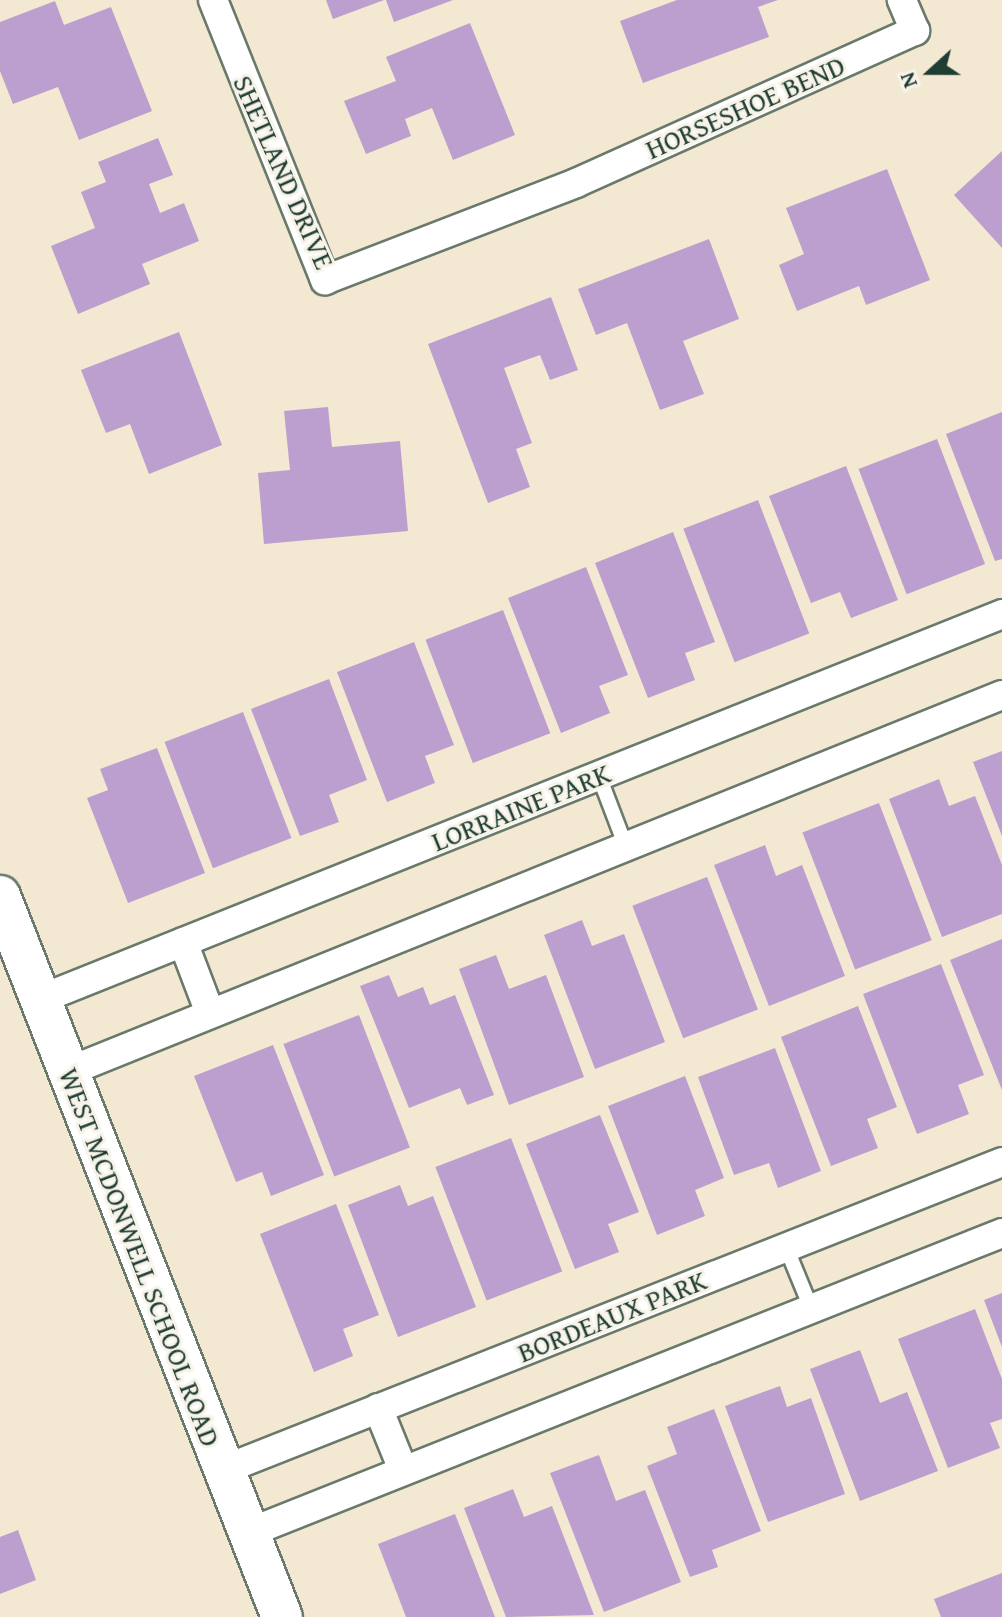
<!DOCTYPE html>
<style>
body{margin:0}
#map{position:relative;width:1002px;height:1617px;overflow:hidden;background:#f3e8d1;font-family:"Gentium Book Plus",serif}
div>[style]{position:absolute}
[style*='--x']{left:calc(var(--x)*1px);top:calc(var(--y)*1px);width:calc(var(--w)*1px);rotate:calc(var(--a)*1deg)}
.building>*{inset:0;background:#bc9fce;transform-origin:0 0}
.roads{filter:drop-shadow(2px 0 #69796b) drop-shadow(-2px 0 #69796b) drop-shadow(0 2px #69796b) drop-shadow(0 -2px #69796b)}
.lane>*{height:14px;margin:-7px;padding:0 7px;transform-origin:7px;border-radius:7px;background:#fff}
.street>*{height:28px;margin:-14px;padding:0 14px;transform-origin:14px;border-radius:14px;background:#fff}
.secondary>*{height:40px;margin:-20px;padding:0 20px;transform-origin:20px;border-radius:20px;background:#fff}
span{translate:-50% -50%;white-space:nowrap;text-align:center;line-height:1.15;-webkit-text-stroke:6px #f7f3e8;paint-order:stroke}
.street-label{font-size:28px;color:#1f3d34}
.north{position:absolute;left:890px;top:32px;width:80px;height:80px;-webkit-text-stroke:6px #f7f3e8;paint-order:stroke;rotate:249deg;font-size:22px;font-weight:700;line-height:32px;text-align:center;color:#1f3d34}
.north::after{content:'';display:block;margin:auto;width:28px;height:36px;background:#1f3d34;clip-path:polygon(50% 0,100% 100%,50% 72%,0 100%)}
</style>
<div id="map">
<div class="building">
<i style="clip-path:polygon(326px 0,384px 0,333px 19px)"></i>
<i style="clip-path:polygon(386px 0,453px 0,394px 22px)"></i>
<i style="clip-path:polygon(677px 0,778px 0,758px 7px,769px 37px,643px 83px,620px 21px)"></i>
<i style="clip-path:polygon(55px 1px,64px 25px,111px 7px,152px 111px,79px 140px,58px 87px,13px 104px,0 71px,0 22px)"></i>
<i style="clip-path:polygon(470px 23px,515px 135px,453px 160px,432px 108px,405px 119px,411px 136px,366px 154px,344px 101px,396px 81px,386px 57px)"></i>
<i style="clip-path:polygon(158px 138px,173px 175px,149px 184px,160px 213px,184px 203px,199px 241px,142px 264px,150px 284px,78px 314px,51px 246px,95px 228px,81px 192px,106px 182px,98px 162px)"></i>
<i style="clip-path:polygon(1002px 151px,1002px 248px,954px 195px)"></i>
<i style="clip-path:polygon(887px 169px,930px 280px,866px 305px,859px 286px,797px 311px,779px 265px,804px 254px,786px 208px)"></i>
<i style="clip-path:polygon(709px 239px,739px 319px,683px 341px,704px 394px,660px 410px,627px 323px,596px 335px,578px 289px)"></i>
<i style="clip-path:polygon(551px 297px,578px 370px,550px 380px,540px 355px,504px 368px,532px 443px,516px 449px,530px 487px,488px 503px,428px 344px)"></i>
<i style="clip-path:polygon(179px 332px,222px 445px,149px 474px,130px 424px,106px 433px,81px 370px)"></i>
<i style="clip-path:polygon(328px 407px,332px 447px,400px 441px,408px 531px,264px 544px,258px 473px,290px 470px,284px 411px)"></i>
<i style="clip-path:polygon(1002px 412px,1002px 559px,995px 561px,946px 434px)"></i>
<i style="left:937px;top:439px;width:134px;height:84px;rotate:69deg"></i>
<i style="clip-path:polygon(846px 466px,898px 600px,851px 618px,840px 592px,811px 603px,769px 496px)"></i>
<i style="left:758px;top:500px;width:143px;height:80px;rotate:69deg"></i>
<i style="clip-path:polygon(673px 532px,715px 642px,685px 653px,695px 680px,648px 698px,595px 563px)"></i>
<i style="clip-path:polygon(586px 567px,628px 675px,599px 686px,610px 713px,561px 733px,508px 598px)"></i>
<i style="left:503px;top:610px;width:132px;height:83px;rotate:69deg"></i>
<i style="clip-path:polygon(414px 642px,454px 745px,425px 756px,435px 783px,387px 802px,337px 672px)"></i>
<i style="clip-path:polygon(329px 679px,367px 780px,329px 795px,339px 822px,300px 836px,251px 709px)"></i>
<i style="left:243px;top:712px;width:135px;height:84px;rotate:69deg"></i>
<i style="clip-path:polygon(157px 748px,205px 873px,128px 903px,87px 798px,108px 790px,100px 769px)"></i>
<i style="clip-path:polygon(1002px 751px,1002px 836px,973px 762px)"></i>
<i style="clip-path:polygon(939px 779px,949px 806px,975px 796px,1002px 865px,1002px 914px,942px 937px,889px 799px)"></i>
<i style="left:879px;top:803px;width:147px;height:82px;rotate:69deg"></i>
<i style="clip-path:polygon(765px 845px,776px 876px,802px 865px,845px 976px,769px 1006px,714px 865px)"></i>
<i style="left:707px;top:877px;width:142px;height:80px;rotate:69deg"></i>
<i style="clip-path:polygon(582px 920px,592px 946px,624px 934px,665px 1042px,595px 1069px,544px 935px)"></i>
<i style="clip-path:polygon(1002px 939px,1002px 1090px,950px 960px)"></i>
<i style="clip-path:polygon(496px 955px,509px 989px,546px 975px,584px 1077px,509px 1105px,459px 969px)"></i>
<i style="clip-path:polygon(941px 964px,984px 1075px,958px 1085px,969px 1114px,917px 1134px,863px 994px)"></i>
<i style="clip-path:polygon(389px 975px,398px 997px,423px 987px,430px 1005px,455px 995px,494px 1095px,467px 1105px,460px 1088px,409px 1108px,360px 986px)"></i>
<i style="clip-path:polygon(858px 1006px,897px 1107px,867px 1119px,878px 1148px,831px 1166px,781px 1037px)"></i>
<i style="left:359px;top:1015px;width:142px;height:81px;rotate:69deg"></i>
<i style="clip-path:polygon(273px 1045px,324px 1175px,271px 1196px,262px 1172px,236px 1182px,194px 1076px)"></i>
<i style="clip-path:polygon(775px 1048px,821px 1171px,778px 1188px,769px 1163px,734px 1175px,698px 1077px)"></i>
<i style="clip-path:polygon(685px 1076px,724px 1178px,695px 1190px,705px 1216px,657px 1235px,608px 1106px)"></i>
<i style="clip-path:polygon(600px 1115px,639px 1212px,608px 1224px,619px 1252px,575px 1269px,526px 1144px)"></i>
<i style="left:511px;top:1138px;width:143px;height:81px;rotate:69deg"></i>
<i style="clip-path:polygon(400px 1185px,408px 1206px,433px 1196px,476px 1307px,398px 1337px,348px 1205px)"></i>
<i style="clip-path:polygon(336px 1204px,379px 1315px,343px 1329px,353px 1356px,314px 1372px,260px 1234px)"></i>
<i style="clip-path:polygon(1002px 1293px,1002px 1347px,984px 1300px)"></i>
<i style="clip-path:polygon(975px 1309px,1002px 1379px,1002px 1419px,990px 1423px,1000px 1448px,948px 1468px,898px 1339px)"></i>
<i style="clip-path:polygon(860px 1350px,880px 1403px,907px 1392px,938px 1471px,860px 1501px,810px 1369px)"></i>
<i style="clip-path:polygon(780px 1386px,787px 1407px,811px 1398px,845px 1494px,768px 1522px,725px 1406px)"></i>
<i style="clip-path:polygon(714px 1409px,761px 1531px,712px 1550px,718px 1567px,690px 1577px,647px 1466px,677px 1454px,667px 1427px)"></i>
<i style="clip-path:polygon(599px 1455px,616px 1501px,645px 1490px,681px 1582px,604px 1612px,550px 1473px)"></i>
<i style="clip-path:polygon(513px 1489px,524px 1517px,552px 1506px,594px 1615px,506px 1617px,464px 1508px)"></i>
<i style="clip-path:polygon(455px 1514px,495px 1617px,406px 1617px,378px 1544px)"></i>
<i style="clip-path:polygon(18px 1530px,36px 1580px,0 1594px,0 1537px)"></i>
<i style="clip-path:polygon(1002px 1573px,1002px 1617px,941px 1617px,934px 1599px)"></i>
</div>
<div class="roads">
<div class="lane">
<i style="--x:599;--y:776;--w:76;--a:69.2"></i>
<i style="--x:786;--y:1247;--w:66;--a:67.7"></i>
</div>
<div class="street">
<i style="--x:213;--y:0;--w:302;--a:68.2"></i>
<i style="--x:325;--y:280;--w:269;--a:-21.1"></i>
<i style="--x:576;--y:183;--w:372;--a:-24.2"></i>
<i style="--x:915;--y:31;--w:34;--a:-113"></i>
<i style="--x:183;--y:942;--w:76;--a:69.2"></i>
<i style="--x:41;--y:999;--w:1035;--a:-21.83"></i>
<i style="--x:67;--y:1072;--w:1008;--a:-21.96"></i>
<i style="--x:378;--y:1408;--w:67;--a:68"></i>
<i style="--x:223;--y:1470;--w:838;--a:-21.57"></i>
<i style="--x:248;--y:1533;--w:811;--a:-21.7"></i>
</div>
<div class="secondary">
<i style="--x:0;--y:896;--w:774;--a:68.64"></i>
</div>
</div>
<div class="street-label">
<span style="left:745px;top:107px;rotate:-24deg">HORSESHOE BEND</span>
<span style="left:284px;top:172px;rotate:66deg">SHETLAND DRIVE</span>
<span style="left:521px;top:807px;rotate:-22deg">LORRAINE PARK</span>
<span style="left:140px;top:1257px;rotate:69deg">WEST MCDONWELL SCHOOL ROAD</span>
<span style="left:612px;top:1316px;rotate:-22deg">BORDEAUX PARK</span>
</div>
<div class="north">N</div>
</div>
